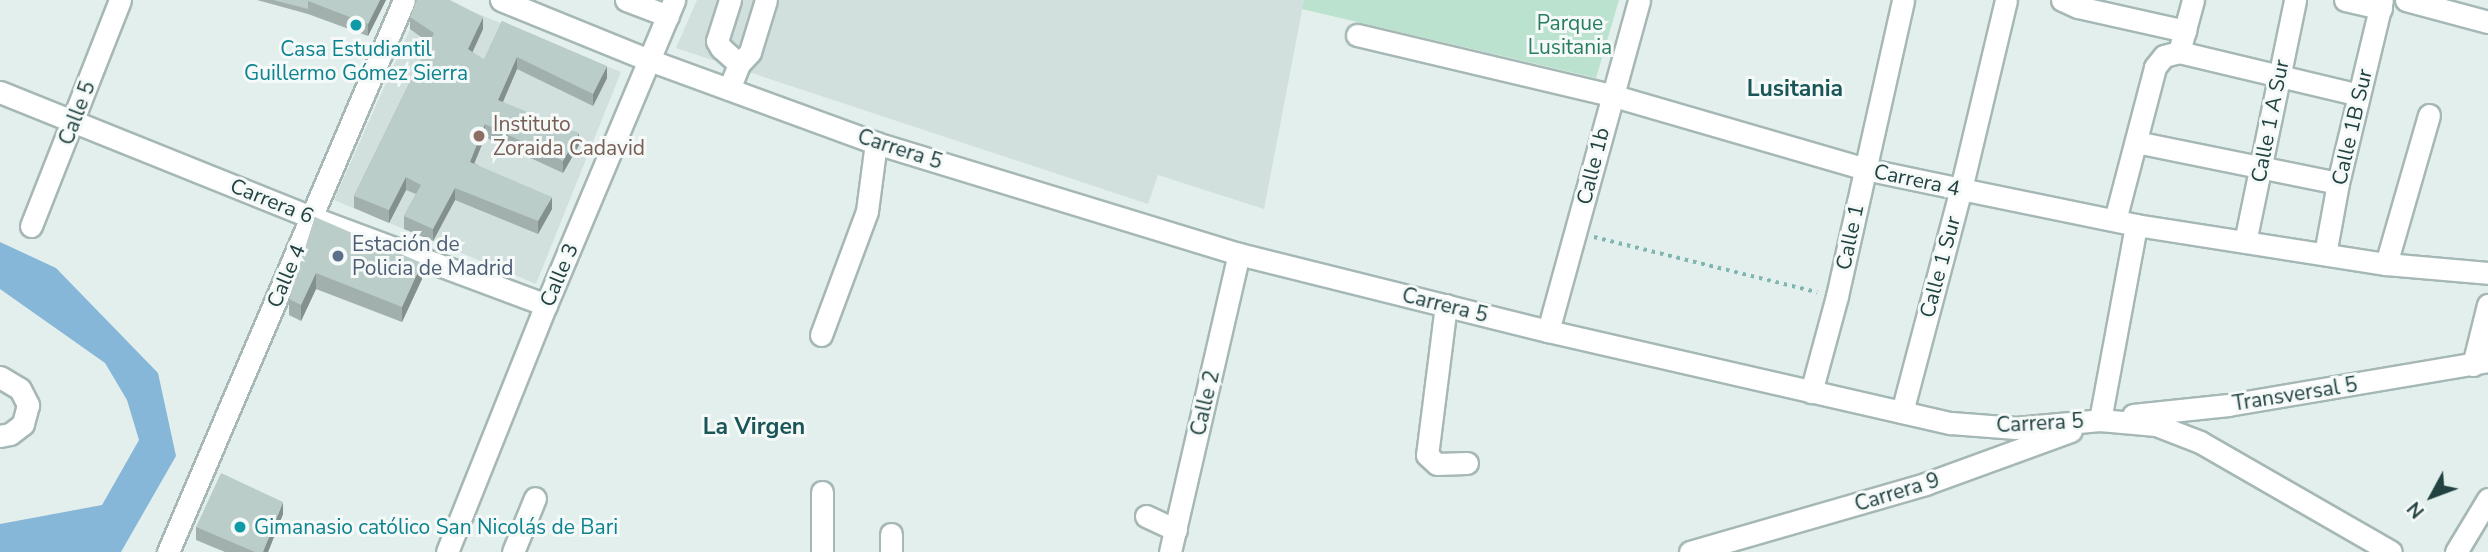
<!DOCTYPE html>
<meta charset="utf-8">
<style>
body{margin:0}
#map{position:relative;width:2488px;height:552px;overflow:hidden;background:#e3efec;font-family:"Nunito Sans",sans-serif}
div>[style]{position:absolute}
[style*='--x']{left:calc(var(--x)*1px);top:calc(var(--y)*1px);width:calc(var(--w)*1px);rotate:calc(var(--a)*1deg)}
.built>*{inset:0;background:#d1dfdd}
.green>*{inset:0;background:#bae2cf}
.water>*{inset:0;background:#87b7d8}
.path>*{height:3.5px;margin-top:-1.75px;transform-origin:0;background:repeating-linear-gradient(90deg,#81b5b2 0 3.5px,transparent 0 8.5px)}
.roads{filter:drop-shadow(2px 0 #a5b8b5) drop-shadow(-2px 0 #a5b8b5) drop-shadow(0 2px #a5b8b5) drop-shadow(0 -2px #a5b8b5)}
.minor>*{height:21px;margin:-10.5px;padding:0 10.5px;transform-origin:10.5px;border-radius:10.5px;background:#fff}
.wall>*{inset:0;background:#a1b0ad}
.shaded-wall>*{inset:0;background:#83908d}
.building>*{inset:0;background:#bbcdc9}
.dots>*{width:19px;height:19px;translate:-50% -50%;box-sizing:border-box;border:4px solid #f5faf9;border-radius:50%}
span{translate:-50% -50%;white-space:nowrap;text-align:center;line-height:1.15;-webkit-text-stroke:6px #f5faf9;paint-order:stroke}
.park-label{font-size:21px;color:#277d5e}
.culture-label{font-size:21px;color:#0d838f}
.left{translate:0 -50%;text-align:left}
.street-label{font-size:21px;color:#214241}
.education-label{font-size:21px;color:#785e54}
.service-label{font-size:21px;color:#4e5e75}
.neighbourhood-label{font-size:23px;color:#1a5657;font-weight:700}
.north{position:absolute;left:2397px;top:461px;width:70px;height:70px;-webkit-text-stroke:5px #f5faf9;paint-order:stroke;rotate:229deg;font-size:19px;font-weight:700;line-height:28px;text-align:center;color:#214241}
.north::after{content:'';display:block;margin:auto;width:24px;height:32px;background:#214241;clip-path:polygon(50% 0,100% 100%,50% 72%,0 100%)}
</style>
<div id="map">
<div class="built">
<i style="clip-path:polygon(423px 0,444px 0,621px 72px,536px 284px,334px 200px)"></i>
<i style="clip-path:polygon(697px 0,1304px 0,1264px 209px,1158px 175px,1148px 204px,676px 48px)"></i>
</div>
<div class="green">
<i style="clip-path:polygon(1304px 0,1619px 0,1596px 78px,1302px 9px)"></i>
</div>
<div class="water">
<i style="clip-path:polygon(0 242px,56px 268px,158px 373px,176px 456px,121px 552px,0 552px,0 524px,102px 505px,139px 440px,127px 400px,105px 363px,0 289px)"></i>
</div>
<div class="path">
<i style="--x:1594;--y:237;--w:230;--a:13.9"></i>
</div>
<div class="roads">
<div class="minor">
<i style="--x:501;--y:0;--w:160;--a:22.1"></i>
<i style="--x:649;--y:60;--w:242;--a:20.1"></i>
<i style="--x:876;--y:143;--w:380;--a:17"></i>
<i style="--x:1239;--y:254;--w:318;--a:14"></i>
<i style="--x:1548;--y:331;--w:413;--a:12.9"></i>
<i style="--x:1951;--y:423;--w:65;--a:4.4"></i>
<i style="--x:2016;--y:428;--w:84;--a:-5.4"></i>
<i style="--x:2100;--y:420;--w:56;--a:5.1"></i>
<i style="--x:2156;--y:425;--w:47;--a:21.1"></i>
<i style="--x:2200;--y:442;--w:220;--a:29.9"></i>
<i style="--x:626;--y:0;--w:45;--a:20.9"></i>
<i style="--x:2062;--y:0;--w:17;--a:24"></i>
<i style="--x:2078;--y:7;--w:110;--a:12.6"></i>
<i style="--x:2345;--y:0;--w:37;--a:13"></i>
<i style="--x:2406;--y:0;--w:85;--a:15"></i>
<i style="--x:1357;--y:35;--w:261;--a:13.3"></i>
<i style="--x:1611;--y:95;--w:265;--a:16.2"></i>
<i style="--x:1865;--y:169;--w:98;--a:11.8"></i>
<i style="--x:1961;--y:189;--w:179;--a:11.6"></i>
<i style="--x:2136;--y:225;--w:253;--a:8.9"></i>
<i style="--x:2386;--y:264;--w:102;--a:5"></i>
<i style="--x:2179;--y:52;--w:185;--a:13.4"></i>
<i style="--x:739;--y:64;--w:16;--a:-47"></i>
<i style="--x:750;--y:52;--w:54;--a:-72.9"></i>
<i style="--x:729;--y:89;--w:27;--a:-68"></i>
<i style="--x:739;--y:64;--w:24;--a:-138"></i>
<i style="--x:721;--y:48;--w:8;--a:-120"></i>
<i style="--x:717;--y:41;--w:43;--a:-72.4"></i>
<i style="--x:0;--y:92;--w:335;--a:21.9"></i>
<i style="--x:311;--y:217;--w:251;--a:20.5"></i>
<i style="--x:2136;--y:142;--w:206;--a:11.5"></i>
<i style="--x:2115;--y:220;--w:158;--a:-75.3"></i>
<i style="--x:2155;--y:67;--w:14;--a:-51"></i>
<i style="--x:2164;--y:56;--w:16;--a:-15"></i>
<i style="--x:2179;--y:52;--w:54;--a:-74.9"></i>
<i style="--x:31;--y:226;--w:243;--a:-68.5"></i>
<i style="--x:2245;--y:242;--w:247;--a:-78.3"></i>
<i style="--x:2325;--y:254;--w:72;--a:-79.6"></i>
<i style="--x:2338;--y:183;--w:188;--a:-76.5"></i>
<i style="--x:2386;--y:264;--w:155;--a:-73.9"></i>
<i style="--x:1446;--y:305;--w:151;--a:97.2"></i>
<i style="--x:1427;--y:455;--w:13;--a:42"></i>
<i style="--x:1437;--y:464;--w:30;--a:-2"></i>
<i style="--x:1548;--y:331;--w:343;--a:-74.6"></i>
<i style="--x:821;--y:335;--w:132;--a:-69.6"></i>
<i style="--x:867;--y:211;--w:69;--a:-82.5"></i>
<i style="--x:2473;--y:365;--w:62;--a:-76"></i>
<i style="--x:0;--y:377;--w:23;--a:31"></i>
<i style="--x:20;--y:389;--w:18;--a:63"></i>
<i style="--x:28;--y:405;--w:20;--a:105"></i>
<i style="--x:23;--y:424;--w:16;--a:142"></i>
<i style="--x:10;--y:434;--w:10;--a:169"></i>
<i style="--x:1811;--y:392;--w:99;--a:-74.8"></i>
<i style="--x:1837;--y:296;--w:303;--a:-77.4"></i>
<i style="--x:1902;--y:412;--w:231;--a:-75.2"></i>
<i style="--x:1961;--y:189;--w:194;--a:-76.6"></i>
<i style="--x:2133;--y:415;--w:96;--a:-6"></i>
<i style="--x:2228;--y:405;--w:264;--a:-9.6"></i>
<i style="--x:2100;--y:420;--w:198;--a:-79.5"></i>
<i style="--x:822;--y:492;--w:60;--a:90"></i>
<i style="--x:1146;--y:516;--w:33;--a:25"></i>
<i style="--x:168;--y:552;--w:600;--a:-66.85"></i>
<i style="--x:447;--y:552;--w:266;--a:-68.2"></i>
<i style="--x:546;--y:305;--w:331;--a:-67.2"></i>
<i style="--x:513;--y:552;--w:58;--a:-67.8"></i>
<i style="--x:891;--y:552;--w:18;--a:-90"></i>
<i style="--x:1170;--y:552;--w:306;--a:-77"></i>
<i style="--x:1690;--y:552;--w:245;--a:-16.1"></i>
<i style="--x:1925;--y:484;--w:155;--a:-20"></i>
<i style="--x:2456;--y:552;--w:62;--a:-58.9"></i>
</div>
</div>
<div class="wall">
<i style="clip-path:polygon(257px 0,386px 0,368px 36px,308px 14px)"></i>
<i style="clip-path:polygon(410px 17px,483px 29px,472px 52px,484px 60px,502px 21px,607px 78px,593px 106px,517px 69px,503px 102px,579px 145px,563px 173px,485px 137px,474px 163px,552px 209px,538px 234px,455px 200px,433px 241px,404px 229px,404px 216px,416px 194px,406px 190px,389px 223px,354px 208px,354px 196px,429px 43px,410px 29px)"></i>
<i style="clip-path:polygon(315px 217px,422px 279px,402px 322px,316px 289px,301px 321px,289px 315px,289px 299px)"></i>
<i style="clip-path:polygon(283px 514px,268px 552px,225px 552px,196px 540px,196px 527px)"></i>
</div>
<div class="shaded-wall">
<i style="clip-path:polygon(380px 0,386px 0,368px 36px,368px 24px)"></i>
<i style="clip-path:polygon(483px 17px,483px 29px,468px 62px,468px 49px)"></i>
<i style="clip-path:polygon(517px 57px,517px 69px,498px 113px,498px 100px)"></i>
<i style="clip-path:polygon(607px 66px,607px 78px,593px 106px,593px 94px)"></i>
<i style="clip-path:polygon(485px 124px,485px 137px,470px 174px,470px 162px)"></i>
<i style="clip-path:polygon(579px 133px,579px 145px,563px 173px,563px 161px)"></i>
<i style="clip-path:polygon(406px 177px,406px 190px,389px 223px,389px 210px)"></i>
<i style="clip-path:polygon(455px 188px,455px 200px,433px 241px,433px 229px)"></i>
<i style="clip-path:polygon(552px 197px,552px 209px,538px 234px,538px 221px)"></i>
<i style="clip-path:polygon(422px 263px,422px 279px,402px 322px,402px 307px)"></i>
<i style="clip-path:polygon(316px 273px,316px 289px,301px 321px,301px 305px)"></i>
<i style="clip-path:polygon(283px 502px,283px 514px,268px 552px,263px 552px)"></i>
</div>
<div class="building">
<i style="clip-path:polygon(273px 0,308px 0,308px 9px)"></i>
<i style="clip-path:polygon(308px 0,380px 0,368px 24px,308px 1px)"></i>
<i style="clip-path:polygon(417px 0,450px 0,483px 17px,468px 49px,484px 60px,502px 21px,607px 66px,593px 94px,517px 57px,498px 100px,579px 133px,563px 161px,485px 124px,470px 162px,552px 197px,538px 221px,455px 188px,433px 229px,404px 216px,421px 185px,406px 177px,389px 210px,354px 196px,434px 33px,410px 17px)"></i>
<i style="clip-path:polygon(315px 217px,422px 263px,402px 307px,316px 273px,301px 305px,289px 299px)"></i>
<i style="clip-path:polygon(221px 473px,283px 502px,263px 552px,255px 552px,196px 527px)"></i>
</div>
<div class="dots">
<i style="left:356px;top:25px;background:#0f9aa8"></i>
<i style="left:479px;top:136px;background:#8d6e63"></i>
<i style="left:338px;top:256px;background:#5c6f8a"></i>
<i style="left:240px;top:527px;background:#0f9aa8"></i>
</div>
<div class="park-label">
<span style="left:1570px;top:35px">Parque<br>Lusitania</span>
</div>
<div class="culture-label">
<span style="left:356px;top:61px">Casa Estudiantil<br>Guillermo Gómez Sierra</span>
<span class="left" style="left:254px;top:527px">Gimanasio católico San Nicolás de Bari</span>
</div>
<div class="street-label">
<span style="left:77px;top:113px;rotate:-69deg">Calle 5</span>
<span style="left:2270px;top:121px;rotate:-79deg">Calle 1 A Sur</span>
<span style="left:2352px;top:127px;rotate:-77deg">Calle 1B Sur</span>
<span style="left:900px;top:149px;rotate:18deg">Carrera 5</span>
<span style="left:1593px;top:166px;rotate:-76deg">Calle 1b</span>
<span style="left:1917px;top:180px;rotate:12deg">Carrera 4</span>
<span style="left:272px;top:201px;rotate:22deg">Carrera 6</span>
<span style="left:1850px;top:237px;rotate:-78deg">Calle 1</span>
<span style="left:1940px;top:267px;rotate:-75deg">Calle 1 Sur</span>
<span style="left:559px;top:275px;rotate:-67deg">Calle 3</span>
<span style="left:286px;top:276px;rotate:-67deg">Calle 4</span>
<span style="left:1445px;top:305px;rotate:14deg">Carrera 5</span>
<span style="left:2295px;top:394px;rotate:-9deg">Transversal 5</span>
<span style="left:1205px;top:403px;rotate:-77deg">Calle 2</span>
<span style="left:2040px;top:423px;rotate:-3deg">Carrera 5</span>
<span style="left:1897px;top:492px;rotate:-17deg">Carrera 9</span>
</div>
<div class="education-label">
<span class="left" style="left:493px;top:136px">Instituto<br>Zoraida Cadavid</span>
</div>
<div class="service-label">
<span class="left" style="left:352px;top:256px">Estación de<br>Policia de Madrid</span>
</div>
<div class="neighbourhood-label">
<span style="left:1795px;top:89px">Lusitania</span>
<span style="left:754px;top:427px">La Virgen</span>
</div>
<div class="north">N</div>
</div>
